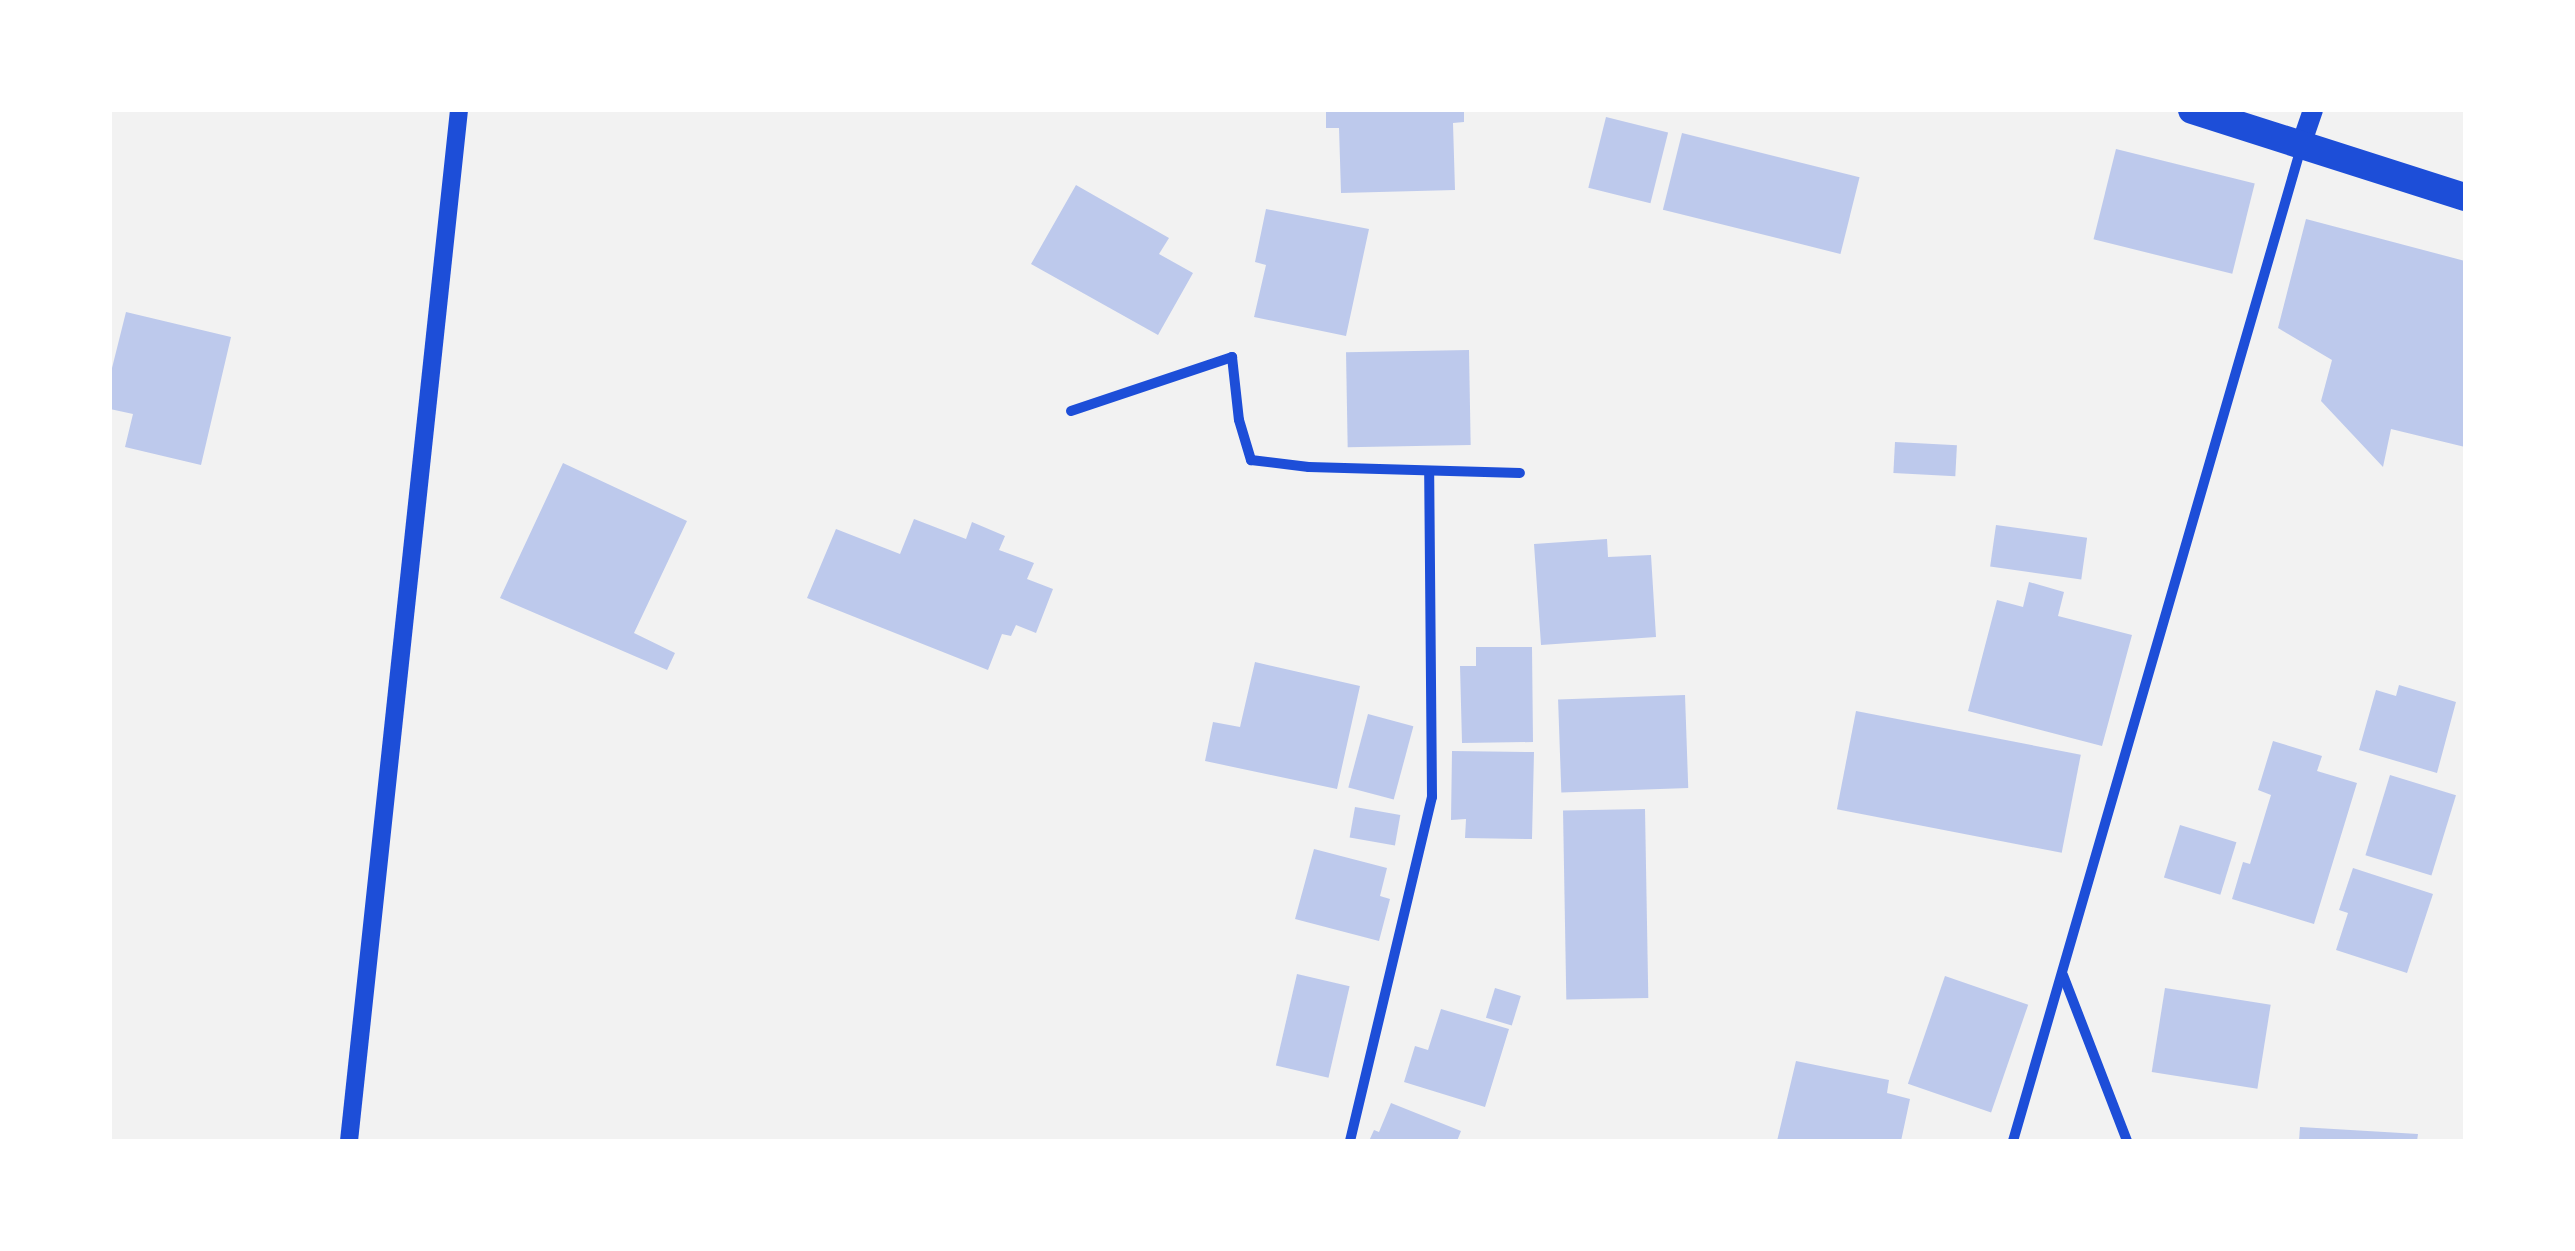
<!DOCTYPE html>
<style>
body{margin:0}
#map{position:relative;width:2575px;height:1251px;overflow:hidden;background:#f2f2f2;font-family:Literata,serif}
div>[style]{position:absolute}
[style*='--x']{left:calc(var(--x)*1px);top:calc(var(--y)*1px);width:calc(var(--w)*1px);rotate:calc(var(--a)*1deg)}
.building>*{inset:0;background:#bdc9ec;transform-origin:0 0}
.minor>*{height:10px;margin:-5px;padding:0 5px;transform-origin:5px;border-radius:5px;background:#1d4ed8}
.tertiary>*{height:18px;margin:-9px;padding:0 9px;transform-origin:9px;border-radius:9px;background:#1d4ed8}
.secondary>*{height:20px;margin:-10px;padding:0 10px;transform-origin:10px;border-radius:10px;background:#1d4ed8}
.trunk>*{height:28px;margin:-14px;padding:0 14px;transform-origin:14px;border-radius:14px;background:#1d4ed8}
span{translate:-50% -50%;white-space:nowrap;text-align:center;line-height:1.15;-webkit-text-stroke:10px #fff;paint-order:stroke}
.frame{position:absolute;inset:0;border:112px solid #fff;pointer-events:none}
</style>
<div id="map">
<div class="building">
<i style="clip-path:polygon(1326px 110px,1464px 110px,1464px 122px,1453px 123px,1455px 190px,1341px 193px,1339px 128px,1326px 128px)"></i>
<i style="left:1606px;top:117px;width:64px;height:73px;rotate:14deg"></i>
<i style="left:1682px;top:133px;width:183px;height:79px;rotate:14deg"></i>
<i style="left:2116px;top:149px;width:143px;height:93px;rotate:14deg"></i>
<i style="clip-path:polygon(1076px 185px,1169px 238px,1159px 254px,1193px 273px,1158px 335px,1031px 264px)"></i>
<i style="clip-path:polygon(1266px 209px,1369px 229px,1346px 336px,1254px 317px,1266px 265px,1255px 262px)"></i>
<i style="clip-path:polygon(2306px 219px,2465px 261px,2465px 447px,2391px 429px,2383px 467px,2321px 401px,2332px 360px,2278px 328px)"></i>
<i style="clip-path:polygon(126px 312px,231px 337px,201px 465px,125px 447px,133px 414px,110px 409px,110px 376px)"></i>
<i style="left:1469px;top:350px;width:95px;height:123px;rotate:89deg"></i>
<i style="left:1895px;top:442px;width:62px;height:31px;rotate:3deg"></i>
<i style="clip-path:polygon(563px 463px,687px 521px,634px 633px,675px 653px,667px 670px,500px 598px)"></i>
<i style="clip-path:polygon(914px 519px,966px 539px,972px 522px,1005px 536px,999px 550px,1034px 563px,1027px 579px,1053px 589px,1036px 633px,1016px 625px,1011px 636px,1002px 634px,988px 670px,807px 598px,836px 529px,900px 554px)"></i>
<i style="left:1996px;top:525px;width:92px;height:42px;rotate:8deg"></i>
<i style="clip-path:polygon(1607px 539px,1608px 557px,1651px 555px,1656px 637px,1541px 645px,1534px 544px)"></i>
<i style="clip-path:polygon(2029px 582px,2064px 592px,2058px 616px,2132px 635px,2102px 746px,1968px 711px,1997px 600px,2023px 607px)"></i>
<i style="clip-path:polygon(1476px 647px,1532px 647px,1533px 742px,1462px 743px,1460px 666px,1476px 666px)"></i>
<i style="clip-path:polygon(1255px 662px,1360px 686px,1337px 789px,1205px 761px,1213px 722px,1240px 727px)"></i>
<i style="clip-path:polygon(2399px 685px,2456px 702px,2437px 773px,2359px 750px,2376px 690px,2396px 696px)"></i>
<i style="left:1685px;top:695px;width:93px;height:127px;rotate:88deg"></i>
<i style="left:1856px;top:711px;width:229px;height:100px;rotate:11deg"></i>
<i style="left:1368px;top:714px;width:47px;height:76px;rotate:15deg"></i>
<i style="clip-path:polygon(2273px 741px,2322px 756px,2317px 771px,2357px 783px,2314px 924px,2232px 899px,2243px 862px,2250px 864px,2271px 795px,2258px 790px)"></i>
<i style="clip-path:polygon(1452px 751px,1534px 752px,1532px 839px,1465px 838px,1466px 819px,1451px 820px)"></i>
<i style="left:2390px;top:775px;width:69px;height:84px;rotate:17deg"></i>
<i style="left:1355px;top:807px;width:46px;height:31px;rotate:10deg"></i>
<i style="left:1645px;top:809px;width:189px;height:82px;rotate:89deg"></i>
<i style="left:2180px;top:825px;width:59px;height:55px;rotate:17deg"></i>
<i style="clip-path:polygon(1314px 849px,1387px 868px,1380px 896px,1390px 899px,1379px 941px,1295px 919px)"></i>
<i style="clip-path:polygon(2353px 868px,2433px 894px,2407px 973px,2336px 950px,2348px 913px,2339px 910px)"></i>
<i style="left:1297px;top:974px;width:54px;height:94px;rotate:13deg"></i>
<i style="left:1945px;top:976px;width:88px;height:114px;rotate:19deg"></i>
<i style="left:1495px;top:988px;width:27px;height:31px;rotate:17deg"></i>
<i style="left:2165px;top:988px;width:107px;height:85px;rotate:9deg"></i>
<i style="clip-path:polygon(1441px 1009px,1509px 1029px,1485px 1107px,1404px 1082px,1415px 1046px,1428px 1050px)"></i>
<i style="clip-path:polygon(1796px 1061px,1889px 1080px,1887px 1093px,1910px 1099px,1901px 1141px,1777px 1141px)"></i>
<i style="clip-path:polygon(1391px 1103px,1461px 1131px,1457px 1141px,1369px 1141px,1374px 1130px,1379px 1132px)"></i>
<i style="clip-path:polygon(2300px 1127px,2418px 1134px,2417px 1141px,2299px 1141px)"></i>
</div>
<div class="minor">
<i style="--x:1071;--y:411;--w:170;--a:-18.5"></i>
<i style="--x:1232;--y:357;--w:63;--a:83.7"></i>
<i style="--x:1239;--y:420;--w:42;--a:73.3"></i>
<i style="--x:1251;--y:460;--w:58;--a:6.9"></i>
<i style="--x:1309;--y:467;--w:211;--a:1.6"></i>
<i style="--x:2063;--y:975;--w:178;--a:68.9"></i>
<i style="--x:1350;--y:1141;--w:354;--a:-76.6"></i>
<i style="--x:1432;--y:797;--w:324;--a:-90.5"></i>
<i style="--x:2013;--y:1141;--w:1034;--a:-73.83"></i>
</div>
<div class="tertiary">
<i style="--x:349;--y:1141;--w:1037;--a:-83.91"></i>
</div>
<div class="secondary">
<i style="--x:2302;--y:142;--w:34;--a:-71"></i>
</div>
<div class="trunk">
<i style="--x:2192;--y:110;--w:287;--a:17.7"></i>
</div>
<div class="frame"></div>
</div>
